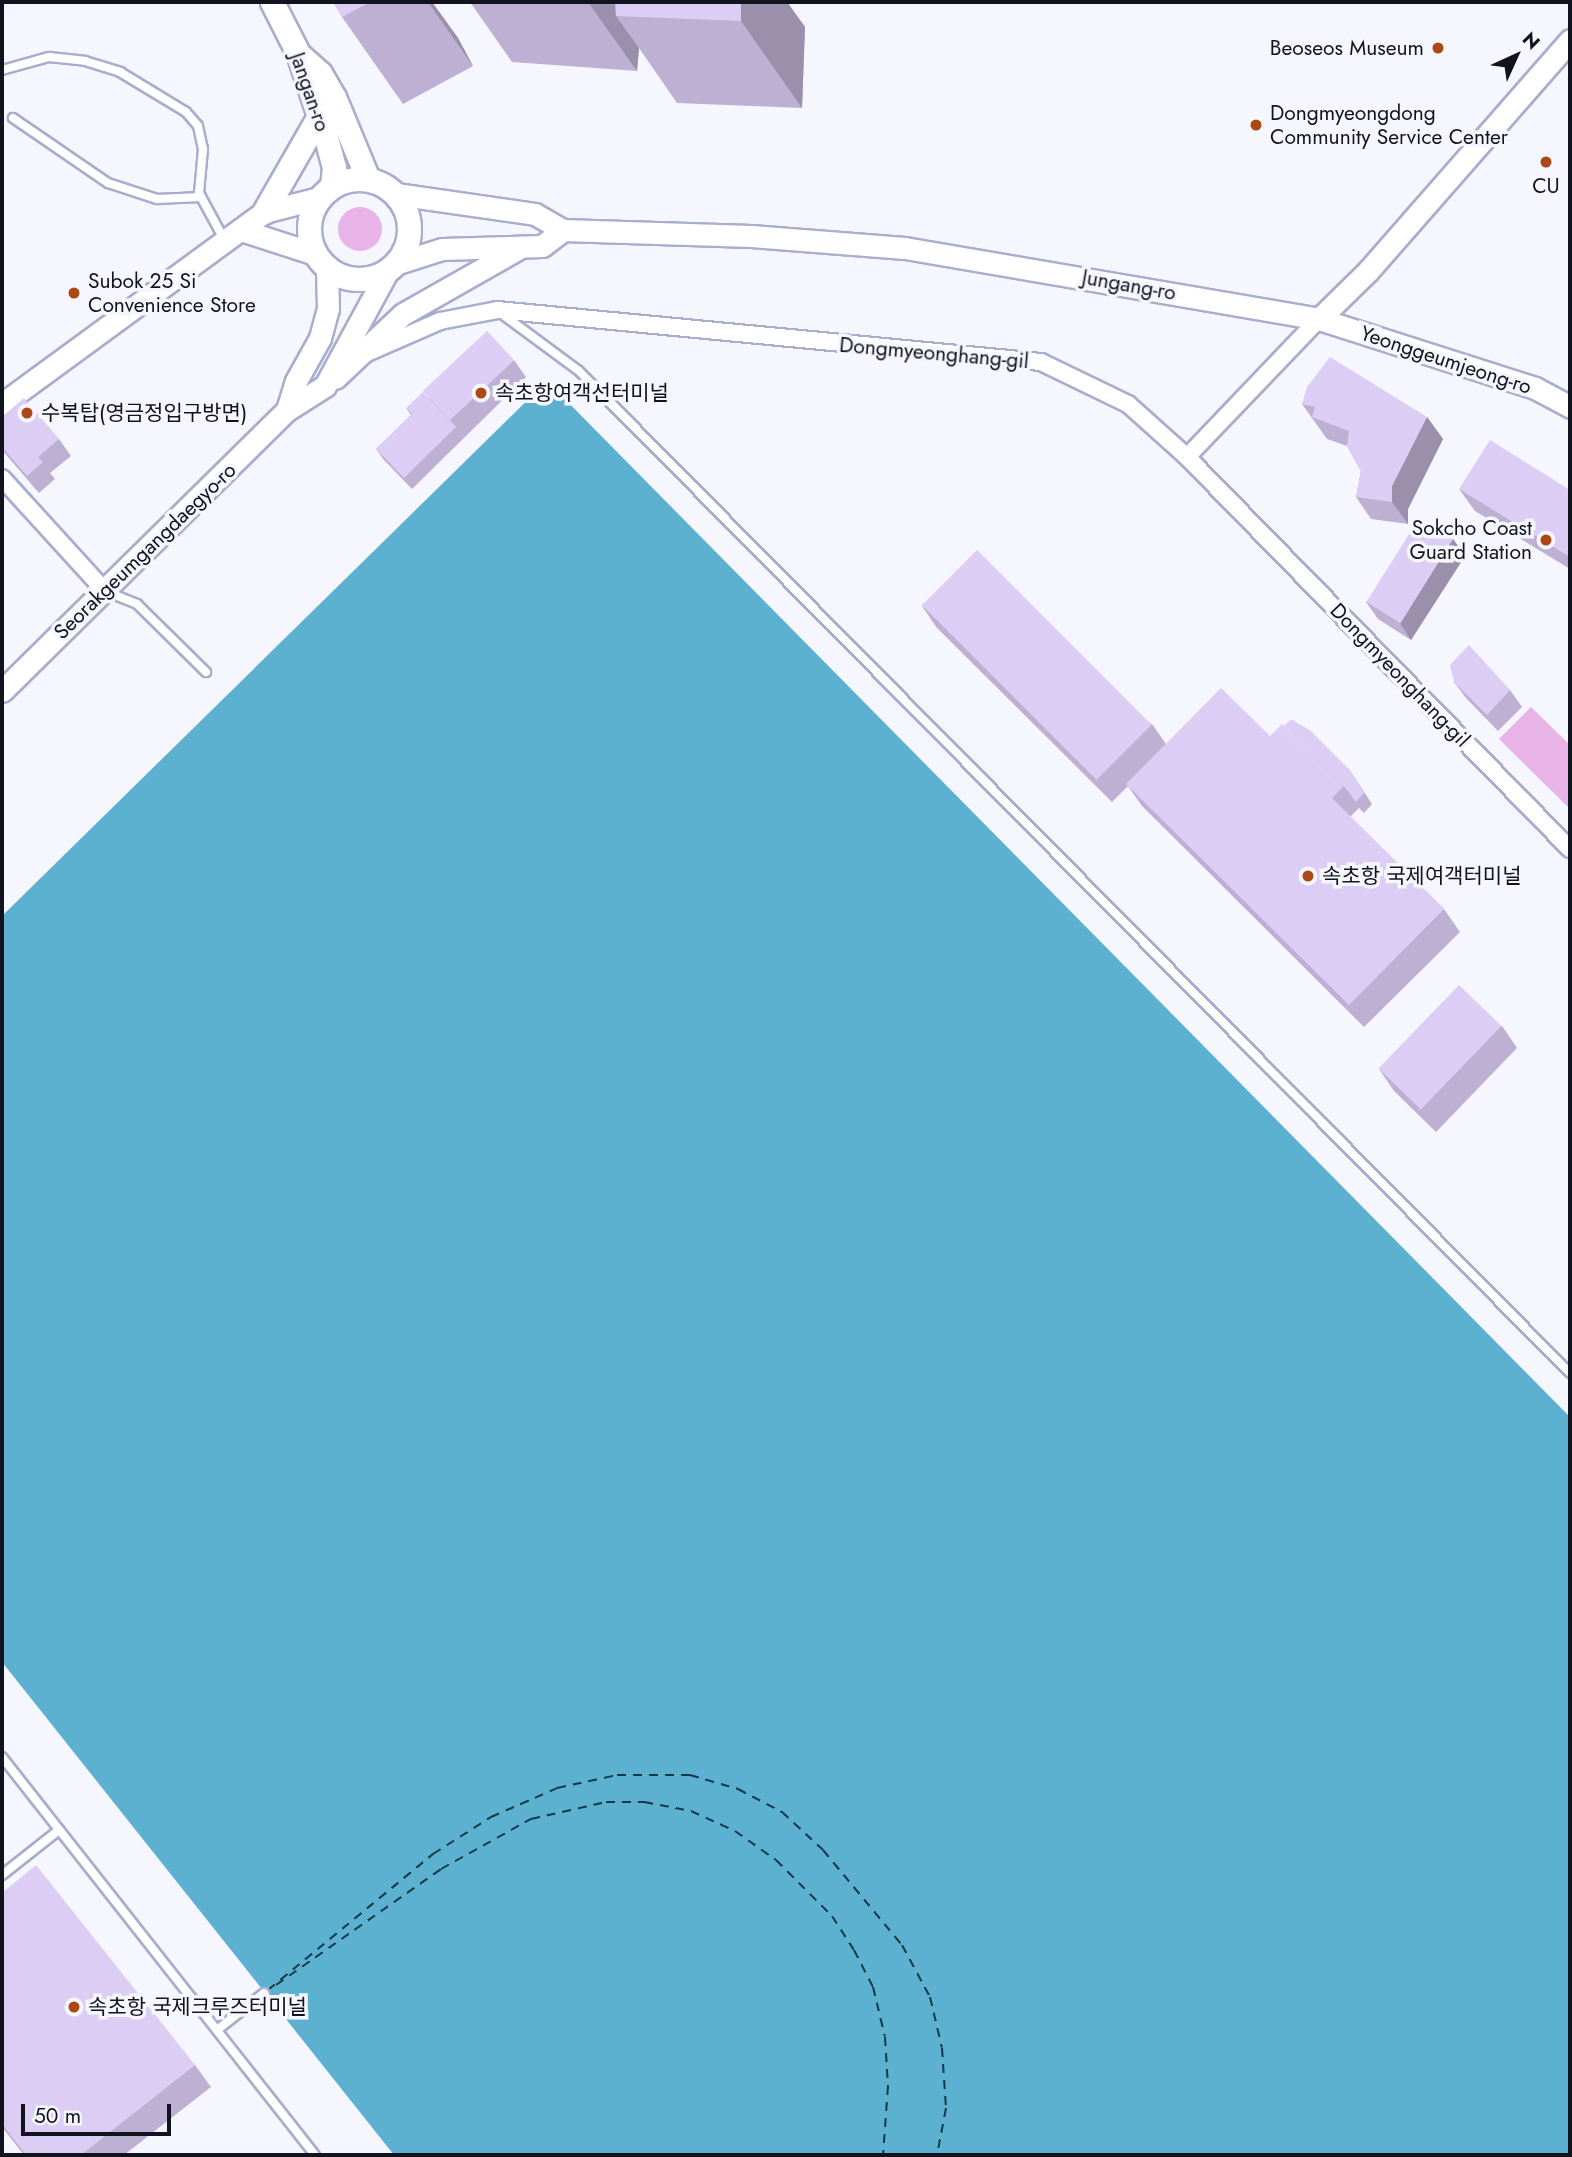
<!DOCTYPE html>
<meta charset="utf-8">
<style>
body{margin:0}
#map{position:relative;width:1572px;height:2157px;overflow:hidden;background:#f6f7fe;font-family:Jost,"Noto Sans KR",sans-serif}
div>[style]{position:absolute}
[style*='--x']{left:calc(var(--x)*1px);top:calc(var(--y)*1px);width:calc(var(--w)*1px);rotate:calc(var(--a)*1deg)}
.green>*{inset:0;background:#e8b4e7}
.round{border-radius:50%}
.water>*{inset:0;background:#5cb0d0}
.ferry>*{height:2px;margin-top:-1px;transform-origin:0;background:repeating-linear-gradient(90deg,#123947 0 9px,transparent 0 16px)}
.roads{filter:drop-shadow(2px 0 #a8aecd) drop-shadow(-2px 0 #a8aecd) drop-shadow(0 2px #a8aecd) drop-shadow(0 -2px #a8aecd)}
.service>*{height:8px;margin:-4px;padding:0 4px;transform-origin:4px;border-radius:4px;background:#fff}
.minor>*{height:16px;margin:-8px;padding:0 8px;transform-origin:8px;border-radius:8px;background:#fff}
.tertiary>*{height:21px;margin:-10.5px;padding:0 10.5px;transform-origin:10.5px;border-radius:10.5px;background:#fff}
.secondary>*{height:23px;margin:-11.5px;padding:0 11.5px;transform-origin:11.5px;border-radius:11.5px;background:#fff}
.secondary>.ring{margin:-11.5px;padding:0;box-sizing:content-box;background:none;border:23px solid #fff;border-radius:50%}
.wall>*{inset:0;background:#bdb0d3}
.shaded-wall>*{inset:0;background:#9a90ac}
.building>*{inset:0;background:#dccdf5;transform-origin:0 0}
.dots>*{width:19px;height:19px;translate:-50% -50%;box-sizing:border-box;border:4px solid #f6f7fe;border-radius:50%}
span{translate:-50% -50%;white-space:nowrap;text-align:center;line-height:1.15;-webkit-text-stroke:7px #f6f7fe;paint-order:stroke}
.poi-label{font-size:21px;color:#11131e}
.right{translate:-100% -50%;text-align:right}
.left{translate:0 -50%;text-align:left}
.street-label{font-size:21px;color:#11131e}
.frame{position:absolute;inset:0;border:4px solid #11131e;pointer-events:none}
.north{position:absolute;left:1481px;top:21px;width:70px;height:70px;-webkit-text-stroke:5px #f6f7fe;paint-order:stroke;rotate:45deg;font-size:19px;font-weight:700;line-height:28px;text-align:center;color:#11131e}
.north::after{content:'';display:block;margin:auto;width:24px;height:32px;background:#11131e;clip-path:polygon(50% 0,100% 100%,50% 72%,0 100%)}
.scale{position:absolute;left:21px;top:2104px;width:150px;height:32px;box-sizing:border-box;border:4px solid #11131e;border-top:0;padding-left:9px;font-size:21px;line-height:24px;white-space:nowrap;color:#11131e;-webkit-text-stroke:5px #f6f7fe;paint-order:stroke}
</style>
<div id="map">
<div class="green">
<i class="round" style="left:338px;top:207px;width:44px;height:44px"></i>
<i style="clip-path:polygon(1531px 707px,1570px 745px,1570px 809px,1499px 739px)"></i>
</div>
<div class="water">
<i style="clip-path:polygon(547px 381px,1570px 1417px,1570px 2155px,394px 2155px,2px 1662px,2px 916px)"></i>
</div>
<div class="ferry">
<i style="--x:276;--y:1985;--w:202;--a:-35.1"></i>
<i style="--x:441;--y:1869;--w:103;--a:-29.1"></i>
<i style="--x:531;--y:1819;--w:77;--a:-12.8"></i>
<i style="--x:606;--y:1802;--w:38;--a:0"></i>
<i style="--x:644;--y:1802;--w:48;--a:10.8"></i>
<i style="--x:691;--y:1811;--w:48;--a:24.4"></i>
<i style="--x:735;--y:1831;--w:50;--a:35.3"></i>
<i style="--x:776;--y:1860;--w:79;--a:45"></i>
<i style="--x:832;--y:1916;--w:40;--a:57.1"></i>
<i style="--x:854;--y:1950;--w:42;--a:62.8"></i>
<i style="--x:873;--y:1987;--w:51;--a:76.5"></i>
<i style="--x:885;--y:2037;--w:49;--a:86.5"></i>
<i style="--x:888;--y:2086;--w:69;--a:94.1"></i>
<i style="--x:268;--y:1990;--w:214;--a:-39.5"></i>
<i style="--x:433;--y:1854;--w:69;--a:-32.5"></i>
<i style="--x:491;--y:1817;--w:72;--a:-23.7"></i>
<i style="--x:557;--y:1788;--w:61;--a:-12.2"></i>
<i style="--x:617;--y:1775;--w:73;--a:0"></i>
<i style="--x:690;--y:1775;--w:50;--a:16.3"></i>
<i style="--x:738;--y:1789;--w:50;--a:27.6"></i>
<i style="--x:782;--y:1812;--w:56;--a:42.8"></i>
<i style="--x:823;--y:1850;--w:124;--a:50.3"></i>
<i style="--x:902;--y:1945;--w:59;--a:61.7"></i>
<i style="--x:930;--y:1997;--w:52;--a:76.8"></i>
<i style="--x:942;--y:2048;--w:60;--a:86.2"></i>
<i style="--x:946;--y:2108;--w:48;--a:100.8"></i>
</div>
<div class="roads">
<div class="service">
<i style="--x:2;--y:70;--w:49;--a:-15.5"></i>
<i style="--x:49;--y:57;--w:36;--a:6"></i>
<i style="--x:85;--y:61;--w:37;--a:17"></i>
<i style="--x:120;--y:72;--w:77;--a:31.2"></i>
<i style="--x:186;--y:112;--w:18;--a:49"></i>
<i style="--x:198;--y:126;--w:24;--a:78"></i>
<i style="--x:203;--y:149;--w:44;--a:95.2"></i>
<i style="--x:199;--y:193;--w:55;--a:61.6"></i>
<i style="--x:13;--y:118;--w:115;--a:34.4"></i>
<i style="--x:108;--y:183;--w:52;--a:18.1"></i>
<i style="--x:157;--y:199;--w:44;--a:-2.6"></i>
<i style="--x:502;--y:314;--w:96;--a:36.5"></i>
<i style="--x:579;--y:371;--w:1409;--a:45.32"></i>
<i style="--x:105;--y:591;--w:35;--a:22"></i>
<i style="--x:137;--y:604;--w:97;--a:44.6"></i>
<i style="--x:2;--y:1757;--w:506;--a:51.82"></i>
<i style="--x:2;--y:1875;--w:73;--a:-38.3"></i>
<i style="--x:217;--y:2030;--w:60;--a:-38.2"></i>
</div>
<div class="minor">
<i style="--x:367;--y:353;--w:80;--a:-23.7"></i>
<i style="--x:440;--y:321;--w:58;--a:-10.9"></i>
<i style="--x:497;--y:310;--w:546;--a:5.46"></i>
<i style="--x:1041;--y:362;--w:97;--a:25.8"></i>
<i style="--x:1128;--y:404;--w:79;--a:41.9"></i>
<i style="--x:1187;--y:457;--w:548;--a:45.67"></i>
<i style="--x:1187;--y:457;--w:191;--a:-46.3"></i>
<i style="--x:2;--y:478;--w:153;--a:47.7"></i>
</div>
<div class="tertiary">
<i style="--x:396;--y:194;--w:140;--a:8.2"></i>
<i style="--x:535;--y:214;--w:32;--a:30"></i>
<i style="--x:563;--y:230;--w:188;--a:1.8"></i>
<i style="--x:751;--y:236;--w:154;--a:4.5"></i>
<i style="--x:905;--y:248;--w:420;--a:9.7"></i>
<i style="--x:1319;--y:319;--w:227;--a:17.7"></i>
<i style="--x:1535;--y:388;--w:40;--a:28"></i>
<i style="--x:241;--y:230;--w:78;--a:18"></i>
<i style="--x:398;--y:263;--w:46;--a:-17.7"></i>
<i style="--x:442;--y:249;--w:100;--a:-1.7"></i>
<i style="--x:542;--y:246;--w:26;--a:-37"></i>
<i style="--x:1319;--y:319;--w:69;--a:-44.4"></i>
<i style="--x:1368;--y:271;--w:307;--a:-48.8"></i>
<i style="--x:335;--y:378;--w:93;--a:-43.3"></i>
<i style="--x:403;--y:314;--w:133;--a:-29.6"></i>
<i style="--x:2;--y:404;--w:325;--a:-36.2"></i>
<i style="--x:264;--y:212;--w:57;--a:-14.3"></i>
<i style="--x:287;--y:410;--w:30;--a:-73"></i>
<i style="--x:296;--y:381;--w:49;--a:-60.8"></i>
<i style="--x:320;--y:338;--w:30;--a:-75"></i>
<i style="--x:328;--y:309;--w:41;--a:-91.4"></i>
<i style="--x:2;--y:691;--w:400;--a:-44.6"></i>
<i style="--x:287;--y:410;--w:45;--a:-32.3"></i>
<i style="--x:325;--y:386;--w:130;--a:-61.5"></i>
</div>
<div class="secondary">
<i style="--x:272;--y:2;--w:57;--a:63"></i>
<i style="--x:298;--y:53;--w:85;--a:71.6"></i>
<i style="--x:325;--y:134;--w:34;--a:75"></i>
<i style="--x:334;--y:167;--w:19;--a:96"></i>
<i style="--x:302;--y:57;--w:24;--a:42"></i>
<i style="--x:320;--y:73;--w:28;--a:60"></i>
<i style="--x:334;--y:97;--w:89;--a:67.5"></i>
<i class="ring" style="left:309px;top:179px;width:77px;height:77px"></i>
<i style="--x:264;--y:212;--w:111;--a:-60.2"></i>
</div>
</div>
<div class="wall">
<i style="clip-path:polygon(333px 2px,432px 2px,458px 38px,473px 66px,403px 104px,342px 17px)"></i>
<i style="clip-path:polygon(470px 2px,787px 2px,805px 27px,802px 108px,677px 103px,639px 48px,637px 71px,512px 62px)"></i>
<i style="clip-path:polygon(514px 360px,526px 377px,412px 489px,384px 460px,376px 449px,411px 415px,406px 408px)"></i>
<i style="clip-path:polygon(1302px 404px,1427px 417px,1443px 439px,1408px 509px,1408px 524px,1371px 519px,1356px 497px,1361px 471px,1347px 446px,1327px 439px)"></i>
<i style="clip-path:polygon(2px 417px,59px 439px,71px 456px,50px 473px,55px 479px,39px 493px,2px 450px)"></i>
<i style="clip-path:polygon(1459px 489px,1570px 490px,1570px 569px,1475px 511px)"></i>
<i style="clip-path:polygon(1453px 539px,1465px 556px,1411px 640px,1378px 619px,1366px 602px)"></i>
<i style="clip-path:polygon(922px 606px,1152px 724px,1166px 744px,1270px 736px,1349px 769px,1372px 804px,1364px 813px,1359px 808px,1350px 817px,1444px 909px,1460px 932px,1364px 1027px,1142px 806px,1128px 786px,1112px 802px,937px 628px)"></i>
<i style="clip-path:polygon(1454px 682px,1510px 690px,1522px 707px,1498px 731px,1466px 698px)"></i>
<i style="clip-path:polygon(1502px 1026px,1517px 1048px,1436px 1132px,1394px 1091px,1379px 1069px)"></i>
<i style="clip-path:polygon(2px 1893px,195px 2065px,211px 2087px,124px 2155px,24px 2155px,2px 2127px)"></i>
</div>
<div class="shaded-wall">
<i style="clip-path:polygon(428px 2px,432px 2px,458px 38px,473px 66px)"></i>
<i style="clip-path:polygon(588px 2px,642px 2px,616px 16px,639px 48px,637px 71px)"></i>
<i style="clip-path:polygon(741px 2px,787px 2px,805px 27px,802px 108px,741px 21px)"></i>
<i style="clip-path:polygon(1427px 417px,1443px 439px,1408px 509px,1408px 524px,1392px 502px,1392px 486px)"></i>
<i style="clip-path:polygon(1453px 539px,1465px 556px,1411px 640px,1400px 623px)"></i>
</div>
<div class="building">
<i style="clip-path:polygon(333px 2px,370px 2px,342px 17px)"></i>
<i style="clip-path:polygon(615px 2px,741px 2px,741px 21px,616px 16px)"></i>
<i style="left:487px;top:331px;width:40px;height:88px;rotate:47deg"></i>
<i style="clip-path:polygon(1330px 357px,1427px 417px,1392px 486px,1392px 502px,1356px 497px,1361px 471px,1347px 446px,1349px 431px,1312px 417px,1315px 407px,1302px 404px,1307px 387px)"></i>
<i style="clip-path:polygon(423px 392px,456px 427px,404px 478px,376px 449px,412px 414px,406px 408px)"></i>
<i style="clip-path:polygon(24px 398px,59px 439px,38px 457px,43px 462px,27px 476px,2px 447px,2px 417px)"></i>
<i style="clip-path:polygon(1490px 440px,1570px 490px,1570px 557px,1459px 489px)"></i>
<i style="left:1419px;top:518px;width:40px;height:99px;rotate:32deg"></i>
<i style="left:977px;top:550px;width:247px;height:78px;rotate:45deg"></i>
<i style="clip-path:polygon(1469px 645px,1510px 690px,1487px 715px,1454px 682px,1450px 665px)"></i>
<i style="clip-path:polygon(1221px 688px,1270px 736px,1282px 724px,1344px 786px,1332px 798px,1444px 909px,1349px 1005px,1126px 784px)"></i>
<i style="clip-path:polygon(1291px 719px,1311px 731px,1349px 769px,1364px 793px,1356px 802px,1344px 786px,1284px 726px)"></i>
<i style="left:1459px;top:985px;width:59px;height:116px;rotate:44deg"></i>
<i style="clip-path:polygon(36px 1865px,195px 2065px,81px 2155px,26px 2155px,2px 2124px,2px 1893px)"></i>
</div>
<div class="dots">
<i style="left:1438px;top:48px;background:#ac4814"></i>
<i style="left:1256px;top:125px;background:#ac4814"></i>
<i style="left:1546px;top:162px;background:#ac4814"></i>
<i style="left:74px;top:293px;background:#ac4814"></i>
<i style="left:481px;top:393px;background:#ac4814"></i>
<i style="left:27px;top:413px;background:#ac4814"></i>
<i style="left:1546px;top:540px;background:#ac4814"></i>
<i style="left:1308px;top:876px;background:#ac4814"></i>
<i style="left:74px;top:2007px;background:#ac4814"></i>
</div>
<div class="poi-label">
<span class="right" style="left:1424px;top:48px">Beoseos Museum</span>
<span class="left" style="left:1270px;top:125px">Dongmyeongdong<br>Community Service Center</span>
<span style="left:1546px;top:186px">CU</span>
<span class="left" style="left:88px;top:293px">Subok 25 Si<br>Convenience Store</span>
<span class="left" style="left:495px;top:393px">속초항여객선터미널</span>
<span class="left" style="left:41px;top:413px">수복탑(영금정입구방면)</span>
<span class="right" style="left:1532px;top:540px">Sokcho Coast<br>Guard Station</span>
<span class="left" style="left:1322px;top:876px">속초항 국제여객터미널</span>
<span class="left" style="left:88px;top:2007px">속초항 국제크루즈터미널</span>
</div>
<div class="street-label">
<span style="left:310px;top:92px;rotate:71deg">Jangan-ro</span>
<span style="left:1129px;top:285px;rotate:10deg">Jungang-ro</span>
<span style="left:934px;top:353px;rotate:5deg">Dongmyeonghang-gil</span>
<span style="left:1446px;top:360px;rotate:18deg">Yeonggeumjeong-ro</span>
<span style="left:145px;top:551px;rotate:-44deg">Seorakgeumgangdaegyo-ro</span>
<span style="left:1400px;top:675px;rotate:46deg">Dongmyeonghang-gil</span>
</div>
<div class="frame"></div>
<div class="north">N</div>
<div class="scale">50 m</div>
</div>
